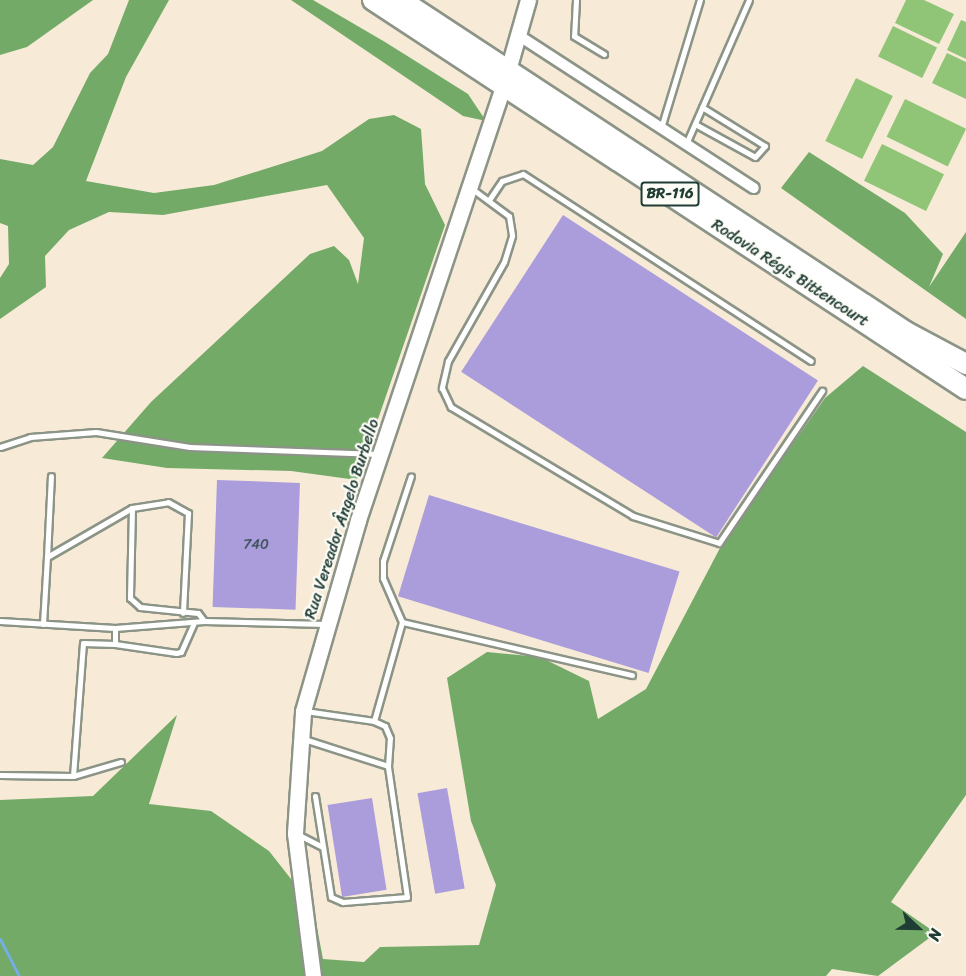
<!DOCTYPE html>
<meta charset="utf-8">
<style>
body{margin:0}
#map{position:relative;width:966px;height:976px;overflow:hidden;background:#f7ebd8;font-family:Sriracha,sans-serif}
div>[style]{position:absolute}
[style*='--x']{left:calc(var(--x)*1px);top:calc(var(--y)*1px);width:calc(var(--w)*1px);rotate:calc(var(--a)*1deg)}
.green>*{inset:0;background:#90c577;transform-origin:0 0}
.forest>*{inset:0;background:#74aa68}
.stream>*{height:3px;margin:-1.5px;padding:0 1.5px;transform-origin:1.5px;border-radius:1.5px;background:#74aee4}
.building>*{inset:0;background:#ab9ddb;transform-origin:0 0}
.roads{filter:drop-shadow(2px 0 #8b9486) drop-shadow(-2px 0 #8b9486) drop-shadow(0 2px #8b9486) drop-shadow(0 -2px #8b9486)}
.service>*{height:5px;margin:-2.5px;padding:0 2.5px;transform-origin:2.5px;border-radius:2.5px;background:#fff}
.minor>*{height:10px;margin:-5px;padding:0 5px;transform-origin:5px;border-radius:5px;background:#fff}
.secondary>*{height:15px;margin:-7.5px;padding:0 7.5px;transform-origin:7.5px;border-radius:7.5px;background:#fff}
.motorway>*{height:20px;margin:-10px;padding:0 10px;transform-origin:10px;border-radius:10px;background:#fff}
span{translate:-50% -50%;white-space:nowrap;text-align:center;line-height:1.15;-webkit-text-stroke:4.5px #fdfcf7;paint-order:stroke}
.number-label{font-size:14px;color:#42555e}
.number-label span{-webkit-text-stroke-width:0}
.shield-label span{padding:2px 4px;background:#fdfcf7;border:2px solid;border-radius:4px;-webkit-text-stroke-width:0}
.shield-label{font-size:15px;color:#1f3d34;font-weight:700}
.street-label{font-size:16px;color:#1f3d34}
.north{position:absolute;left:888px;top:898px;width:60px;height:60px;-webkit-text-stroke:4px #fdfcf7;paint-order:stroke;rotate:112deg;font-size:16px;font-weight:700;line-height:24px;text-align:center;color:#1f3d34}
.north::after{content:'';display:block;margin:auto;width:21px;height:27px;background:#1f3d34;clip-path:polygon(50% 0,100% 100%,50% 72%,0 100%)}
</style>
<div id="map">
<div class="green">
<i style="clip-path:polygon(906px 0,924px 0,954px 14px,939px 44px,895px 23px)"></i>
<i style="clip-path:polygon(961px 20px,966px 22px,966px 59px,947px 50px)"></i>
<i style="left:893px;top:26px;width:49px;height:34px;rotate:26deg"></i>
<i style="clip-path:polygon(947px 53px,966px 62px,966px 99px,932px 83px)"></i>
<i style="left:856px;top:78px;width:41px;height:70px;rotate:26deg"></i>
<i style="left:905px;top:99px;width:68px;height:42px;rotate:26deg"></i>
<i style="left:882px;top:144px;width:69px;height:41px;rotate:26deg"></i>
</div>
<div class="forest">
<i style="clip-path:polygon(0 0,93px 0,27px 47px,0 55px)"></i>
<i style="clip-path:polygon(129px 0,169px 0,126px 77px,86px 181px,154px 193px,214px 185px,322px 151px,369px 119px,394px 115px,421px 129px,425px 184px,445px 225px,357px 480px,291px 471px,167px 468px,102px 458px,151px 402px,310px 254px,334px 246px,349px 260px,358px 284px,364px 238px,327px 185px,163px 215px,109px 212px,69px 230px,45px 256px,46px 287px,0 319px,0 278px,9px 264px,8px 226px,0 223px,0 159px,33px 165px,53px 147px,90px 73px,108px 54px)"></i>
<i style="clip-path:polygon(291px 0,313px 0,385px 42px,468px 94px,486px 121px,463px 116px)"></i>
<i style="clip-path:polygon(809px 152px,905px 213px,943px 254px,929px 287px,966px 232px,966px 319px,781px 188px)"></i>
<i style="clip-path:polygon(863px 366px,966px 432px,966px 795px,891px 902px,936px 933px,878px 976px,832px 969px,826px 976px,0 976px,0 800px,93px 796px,177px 715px,149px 804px,211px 811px,269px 851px,313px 907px,323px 959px,364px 962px,380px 947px,479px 945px,496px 885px,471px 821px,447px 678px,487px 652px,540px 657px,589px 681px,598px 719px,646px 689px,720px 548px,825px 398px)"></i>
</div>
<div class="stream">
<i style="--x:0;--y:939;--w:42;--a:62.8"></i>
</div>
<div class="building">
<i style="left:563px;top:215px;width:304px;height:187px;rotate:33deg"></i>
<i style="left:217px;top:480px;width:83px;height:127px;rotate:2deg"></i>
<i style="left:429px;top:495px;width:262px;height:106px;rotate:17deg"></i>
<i style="left:447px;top:788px;width:102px;height:30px;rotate:80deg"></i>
<i style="left:372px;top:798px;width:93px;height:45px;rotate:81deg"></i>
</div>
<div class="roads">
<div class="service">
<i style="--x:576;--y:0;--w:36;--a:93"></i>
<i style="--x:574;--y:36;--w:35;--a:31"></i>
<i style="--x:695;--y:124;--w:68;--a:28.8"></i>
<i style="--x:755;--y:157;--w:15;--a:-48"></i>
<i style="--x:765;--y:146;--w:74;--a:-148.2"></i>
<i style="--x:661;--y:128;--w:134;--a:-73.1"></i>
<i style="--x:686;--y:144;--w:157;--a:-66.4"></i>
<i style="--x:471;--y:188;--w:47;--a:36.4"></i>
<i style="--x:509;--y:216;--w:20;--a:81"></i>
<i style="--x:512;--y:236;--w:27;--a:107"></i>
<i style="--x:504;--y:262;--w:114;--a:119.5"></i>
<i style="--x:448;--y:361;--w:28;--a:103"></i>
<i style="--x:442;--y:388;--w:21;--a:65"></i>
<i style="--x:451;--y:407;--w:212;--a:30.9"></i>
<i style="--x:633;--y:516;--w:90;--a:17.4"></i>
<i style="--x:719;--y:543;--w:184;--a:-55.9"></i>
<i style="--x:489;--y:200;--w:23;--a:-56"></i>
<i style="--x:502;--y:181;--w:22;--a:-18"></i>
<i style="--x:523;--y:174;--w:343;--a:33"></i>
<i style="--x:0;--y:447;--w:32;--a:-18"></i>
<i style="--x:30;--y:437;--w:66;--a:-4.3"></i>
<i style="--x:96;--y:432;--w:95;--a:9.1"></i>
<i style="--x:190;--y:447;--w:188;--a:2.1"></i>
<i style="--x:132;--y:508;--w:90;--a:91.3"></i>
<i style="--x:130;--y:598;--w:13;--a:42"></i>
<i style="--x:140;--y:607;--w:58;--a:5.9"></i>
<i style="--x:198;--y:613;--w:10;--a:53"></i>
<i style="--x:47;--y:557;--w:81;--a:-87.2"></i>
<i style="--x:0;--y:621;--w:115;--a:3.5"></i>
<i style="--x:115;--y:628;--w:89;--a:-4.5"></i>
<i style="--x:204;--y:621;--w:121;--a:1.4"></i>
<i style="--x:402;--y:622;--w:236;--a:13"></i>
<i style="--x:43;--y:624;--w:67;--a:-86.6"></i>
<i style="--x:47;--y:557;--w:98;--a:-30"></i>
<i style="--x:132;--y:508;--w:36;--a:-9"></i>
<i style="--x:168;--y:502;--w:23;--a:29"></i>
<i style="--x:188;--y:513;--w:100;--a:92.9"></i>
<i style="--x:115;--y:628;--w:16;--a:90"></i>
<i style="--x:115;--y:644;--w:62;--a:8.4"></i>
<i style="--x:176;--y:653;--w:5;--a:-11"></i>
<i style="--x:181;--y:652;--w:30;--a:-66"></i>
<i style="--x:305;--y:711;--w:70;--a:8.2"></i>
<i style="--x:374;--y:721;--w:103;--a:-74.2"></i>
<i style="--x:402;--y:622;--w:48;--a:-113.4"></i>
<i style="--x:383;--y:578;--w:17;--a:-90"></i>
<i style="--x:383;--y:561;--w:89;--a:-71.8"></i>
<i style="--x:304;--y:739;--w:88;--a:17.8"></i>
<i style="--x:0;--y:775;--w:73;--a:0.8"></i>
<i style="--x:73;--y:776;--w:50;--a:-16.3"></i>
<i style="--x:73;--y:776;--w:133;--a:-85.7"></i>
<i style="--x:83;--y:643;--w:32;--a:2"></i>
<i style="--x:315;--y:796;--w:102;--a:81"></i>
<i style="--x:331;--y:897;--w:13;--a:23"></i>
<i style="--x:343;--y:902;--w:64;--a:-4.5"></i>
<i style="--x:407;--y:897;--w:132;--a:-98.3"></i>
<i style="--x:388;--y:766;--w:28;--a:-86"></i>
<i style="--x:390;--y:738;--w:13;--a:-113"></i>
<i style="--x:385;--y:726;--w:12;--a:-156"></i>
<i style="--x:299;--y:835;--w:27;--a:27"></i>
</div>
<div class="minor">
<i style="--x:518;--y:35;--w:281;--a:33"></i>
</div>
<div class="secondary">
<i style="--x:508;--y:70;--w:73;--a:-74.1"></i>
<i style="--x:313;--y:976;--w:144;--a:-97.2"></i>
<i style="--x:295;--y:833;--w:122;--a:-86.2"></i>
<i style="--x:303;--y:711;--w:199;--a:-73.9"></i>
<i style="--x:358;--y:520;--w:458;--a:-71.5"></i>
</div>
<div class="motorway">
<i style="--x:373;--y:0;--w:709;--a:33.26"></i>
<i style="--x:401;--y:0;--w:604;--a:33.32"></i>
<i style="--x:906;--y:332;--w:68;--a:28.1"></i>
</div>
</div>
<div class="number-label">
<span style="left:256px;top:545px">740</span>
</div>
<div class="shield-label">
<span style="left:670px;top:194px">BR-116</span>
</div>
<div class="street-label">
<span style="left:790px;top:273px;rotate:33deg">Rodovia Régis Bittencourt</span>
<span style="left:342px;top:519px;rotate:-72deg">Rua Vereador Ângelo Burbello</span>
</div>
<div class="north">N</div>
</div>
